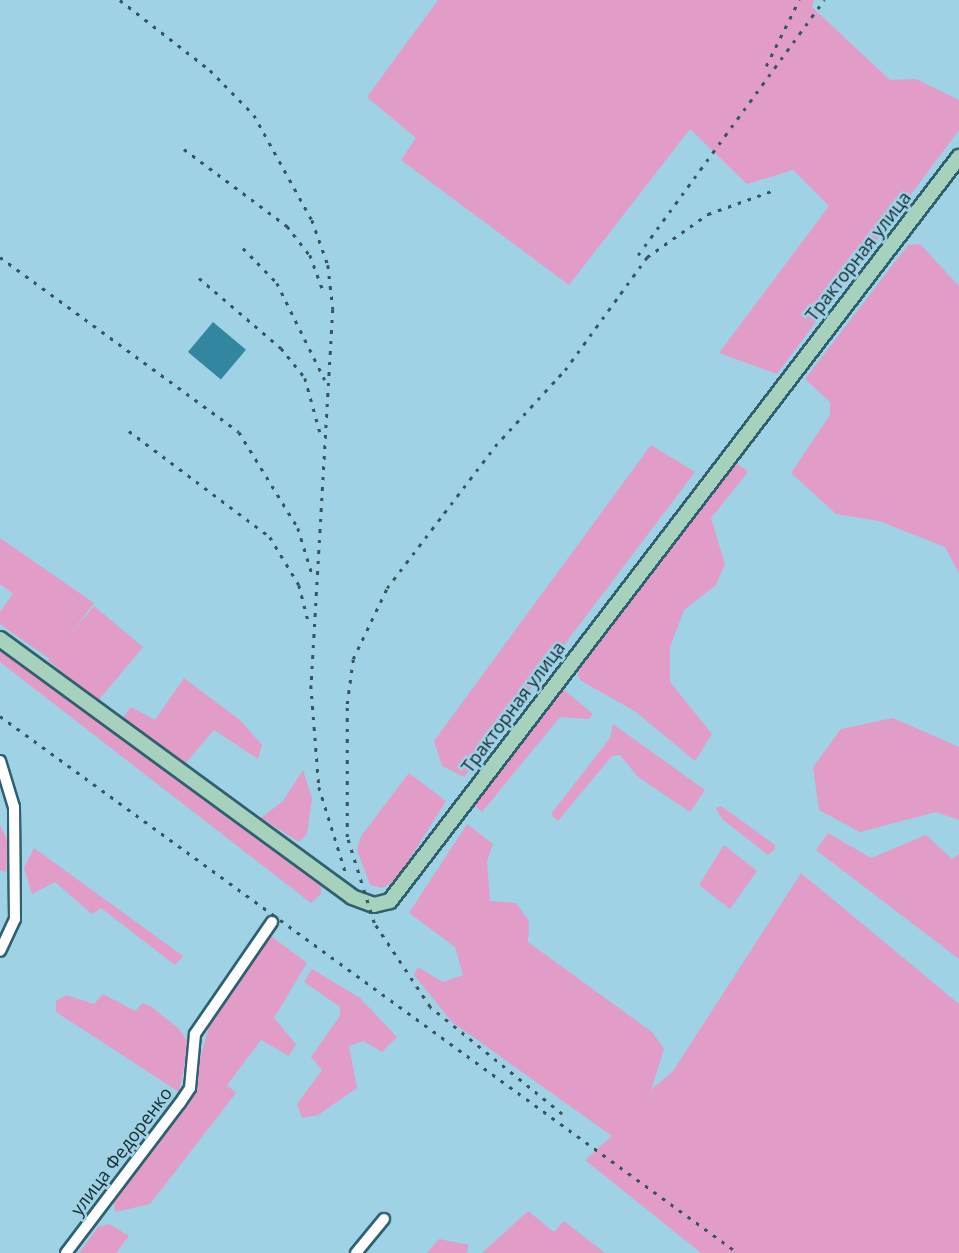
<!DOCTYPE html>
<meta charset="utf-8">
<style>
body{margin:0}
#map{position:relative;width:959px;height:1253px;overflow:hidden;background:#9ed2e4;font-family:"Open Sans",sans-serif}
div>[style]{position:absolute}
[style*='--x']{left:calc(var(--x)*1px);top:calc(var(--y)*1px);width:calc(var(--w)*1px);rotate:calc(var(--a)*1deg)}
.green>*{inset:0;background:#e29cc8;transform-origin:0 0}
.water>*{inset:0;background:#3286a0;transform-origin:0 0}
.roads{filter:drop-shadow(2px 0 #2f6070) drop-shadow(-2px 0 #2f6070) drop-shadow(0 2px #2f6070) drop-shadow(0 -2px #2f6070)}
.minor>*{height:10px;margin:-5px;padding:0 5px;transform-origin:5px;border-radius:5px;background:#fff}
.major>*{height:14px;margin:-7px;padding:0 7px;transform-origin:7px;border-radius:7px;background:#a6d1bc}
.rail>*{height:2.5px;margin-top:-1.25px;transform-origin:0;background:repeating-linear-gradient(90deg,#38555f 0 3.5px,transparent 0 10.5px)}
span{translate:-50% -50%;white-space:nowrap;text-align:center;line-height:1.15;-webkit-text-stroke:5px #9ed2e4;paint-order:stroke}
.street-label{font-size:18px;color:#152a31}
</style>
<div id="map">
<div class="green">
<i style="clip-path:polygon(438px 0,814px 0,812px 7px,890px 80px,916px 79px,959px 100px,959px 130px,777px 374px,719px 353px,829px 206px,793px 170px,747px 184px,690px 129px,569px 285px,401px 160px,416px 138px,367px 97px)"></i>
<i style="clip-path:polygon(920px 244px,959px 286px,959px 573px,945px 547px,879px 521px,836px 514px,791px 473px,830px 415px,830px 402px,805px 379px,908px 245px)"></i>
<i style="clip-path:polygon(651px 445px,695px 472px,464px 777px,442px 766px,434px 741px)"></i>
<i style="clip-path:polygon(735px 462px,748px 472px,711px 518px,725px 564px,716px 585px,684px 610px,670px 647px,670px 682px,712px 734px,695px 761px,636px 712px,580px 680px,575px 666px)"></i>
<i style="clip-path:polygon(0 538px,94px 603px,51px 660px,0 624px,0 612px,13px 594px,0 584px)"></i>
<i style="left:94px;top:606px;width:64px;height:71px;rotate:40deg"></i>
<i style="clip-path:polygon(0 649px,321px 884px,321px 894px,311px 903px,0 662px)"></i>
<i style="clip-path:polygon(184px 678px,241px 721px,262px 745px,258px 759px,214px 730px,184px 765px,122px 719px,131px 707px,155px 720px)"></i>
<i style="clip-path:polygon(564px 690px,593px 714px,589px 719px,560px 717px,482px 812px,471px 802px,555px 693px)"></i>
<i style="clip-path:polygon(893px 718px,959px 747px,959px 820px,936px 812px,860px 832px,819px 810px,813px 767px,841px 729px)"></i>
<i style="clip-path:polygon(613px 724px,705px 790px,690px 812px,638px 777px,620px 755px,612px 756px,558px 821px,551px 814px,610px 738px)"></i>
<i style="clip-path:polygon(303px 770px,312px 798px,307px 834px,299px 842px,261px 818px,283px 801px)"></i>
<i style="clip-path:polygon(409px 773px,446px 801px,397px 879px,382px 888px,370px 885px,357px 850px,361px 836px)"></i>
<i style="clip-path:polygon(721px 806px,775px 845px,775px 849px,768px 855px,722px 819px,716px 808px)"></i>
<i style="clip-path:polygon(467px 824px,493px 844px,487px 861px,490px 901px,516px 903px,529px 921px,528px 942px,652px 1032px,664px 1049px,651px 1090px,673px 1071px,801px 873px,959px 1004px,959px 1253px,701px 1253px,585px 1160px,612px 1136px,452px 1022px,414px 975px,418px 967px,443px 982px,463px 975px,455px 947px,409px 913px)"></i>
<i style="clip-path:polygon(0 825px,8px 842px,6px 872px,0 870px)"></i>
<i style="clip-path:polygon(828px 833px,871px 858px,926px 835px,952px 859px,959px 854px,959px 959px,816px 850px)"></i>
<i style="clip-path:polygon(724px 845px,757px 871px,730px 909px,699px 885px)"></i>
<i style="clip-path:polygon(34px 848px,183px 956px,175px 965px,101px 908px,92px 914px,55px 882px,32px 894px,24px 868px)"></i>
<i style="clip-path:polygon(271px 936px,307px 963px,274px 1018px,296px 1044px,289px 1056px,261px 1040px,227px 1085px,236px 1093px,150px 1204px,115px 1212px,114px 1201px,186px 1108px,211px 1020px)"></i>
<i style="clip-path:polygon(312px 969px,360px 998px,397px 1037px,382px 1052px,363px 1041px,349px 1046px,357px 1088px,318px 1115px,302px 1118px,297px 1104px,322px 1070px,311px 1057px,340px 1016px,340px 1007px,304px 982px)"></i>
<i style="clip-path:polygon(103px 994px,135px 1011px,143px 1003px,152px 1007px,179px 1029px,189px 1043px,179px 1092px,56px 1012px,56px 1001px,66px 995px,94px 1004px)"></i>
<i style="clip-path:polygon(528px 1211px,554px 1232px,564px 1221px,605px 1253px,482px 1253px)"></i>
<i style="clip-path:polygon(109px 1224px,129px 1236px,116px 1253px,79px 1253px,98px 1227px)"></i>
<i style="clip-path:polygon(439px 1239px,469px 1245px,466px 1253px,427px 1253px)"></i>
</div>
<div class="water">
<i style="left:213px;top:322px;width:43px;height:39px;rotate:40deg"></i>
</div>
<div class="roads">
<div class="minor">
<i style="--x:0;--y:761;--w:48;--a:73.1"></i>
<i style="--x:14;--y:807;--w:112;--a:89.5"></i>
<i style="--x:15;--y:919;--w:35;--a:115"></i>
<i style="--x:66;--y:1253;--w:188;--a:-52.8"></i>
<i style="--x:180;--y:1103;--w:18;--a:-56"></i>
<i style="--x:190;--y:1088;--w:54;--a:-84.7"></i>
<i style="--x:195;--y:1034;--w:136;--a:-55.5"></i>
<i style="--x:356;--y:1253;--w:44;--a:-50.5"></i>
</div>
<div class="major">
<i style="--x:0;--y:639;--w:436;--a:36.2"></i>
<i style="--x:352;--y:897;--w:23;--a:20"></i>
<i style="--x:374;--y:905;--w:16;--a:-14"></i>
<i style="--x:390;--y:901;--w:937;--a:-52.59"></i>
</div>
</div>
<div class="rail">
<i style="--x:120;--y:0;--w:114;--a:37.9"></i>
<i style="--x:210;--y:70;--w:63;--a:45.6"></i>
<i style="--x:254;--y:115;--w:120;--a:61.1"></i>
<i style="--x:312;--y:220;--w:48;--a:70.4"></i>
<i style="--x:328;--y:265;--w:44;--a:83.5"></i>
<i style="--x:333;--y:309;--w:377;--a:93.3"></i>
<i style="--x:311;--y:685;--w:102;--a:85.5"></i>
<i style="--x:319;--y:787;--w:94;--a:72.7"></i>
<i style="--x:766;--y:66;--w:74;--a:-63.4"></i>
<i style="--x:184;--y:149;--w:129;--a:36.8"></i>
<i style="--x:287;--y:226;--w:37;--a:52"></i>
<i style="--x:310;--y:255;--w:40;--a:69.8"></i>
<i style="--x:243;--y:248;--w:49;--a:45.8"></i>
<i style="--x:277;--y:283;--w:108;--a:63.7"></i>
<i style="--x:638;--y:255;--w:316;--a:-53.9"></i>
<i style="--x:0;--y:257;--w:296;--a:36.2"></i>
<i style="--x:239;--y:432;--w:113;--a:58.4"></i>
<i style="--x:298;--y:528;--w:51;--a:73"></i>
<i style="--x:199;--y:278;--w:108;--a:40.5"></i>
<i style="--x:281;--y:348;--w:38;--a:51"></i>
<i style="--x:305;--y:378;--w:56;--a:74.5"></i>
<i style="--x:129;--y:431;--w:176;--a:36.9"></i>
<i style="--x:270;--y:537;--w:56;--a:58.9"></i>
<i style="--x:299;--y:585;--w:40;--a:75.6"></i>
<i style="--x:0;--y:716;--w:913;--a:36.04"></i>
<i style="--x:562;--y:1114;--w:170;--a:-141"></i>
<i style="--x:430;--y:1007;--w:101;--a:-123.7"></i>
<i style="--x:374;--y:923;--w:90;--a:-107.4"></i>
<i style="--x:347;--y:837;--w:133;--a:-90"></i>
<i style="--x:347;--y:704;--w:45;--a:-82.4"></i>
<i style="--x:353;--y:659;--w:79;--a:-64.4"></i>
<i style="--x:387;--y:588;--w:178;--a:-52.7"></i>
<i style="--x:495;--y:446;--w:103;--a:-47.4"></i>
<i style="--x:565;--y:370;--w:140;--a:-54"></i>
<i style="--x:647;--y:257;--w:75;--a:-35.2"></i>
<i style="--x:708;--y:214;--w:68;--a:-19.8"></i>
</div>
<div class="street-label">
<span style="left:858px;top:256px;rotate:-52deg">Тракторная улица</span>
<span style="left:513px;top:707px;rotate:-53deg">Тракторная улица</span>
<span style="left:121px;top:1151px;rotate:-53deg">улица Федоренко</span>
</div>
</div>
